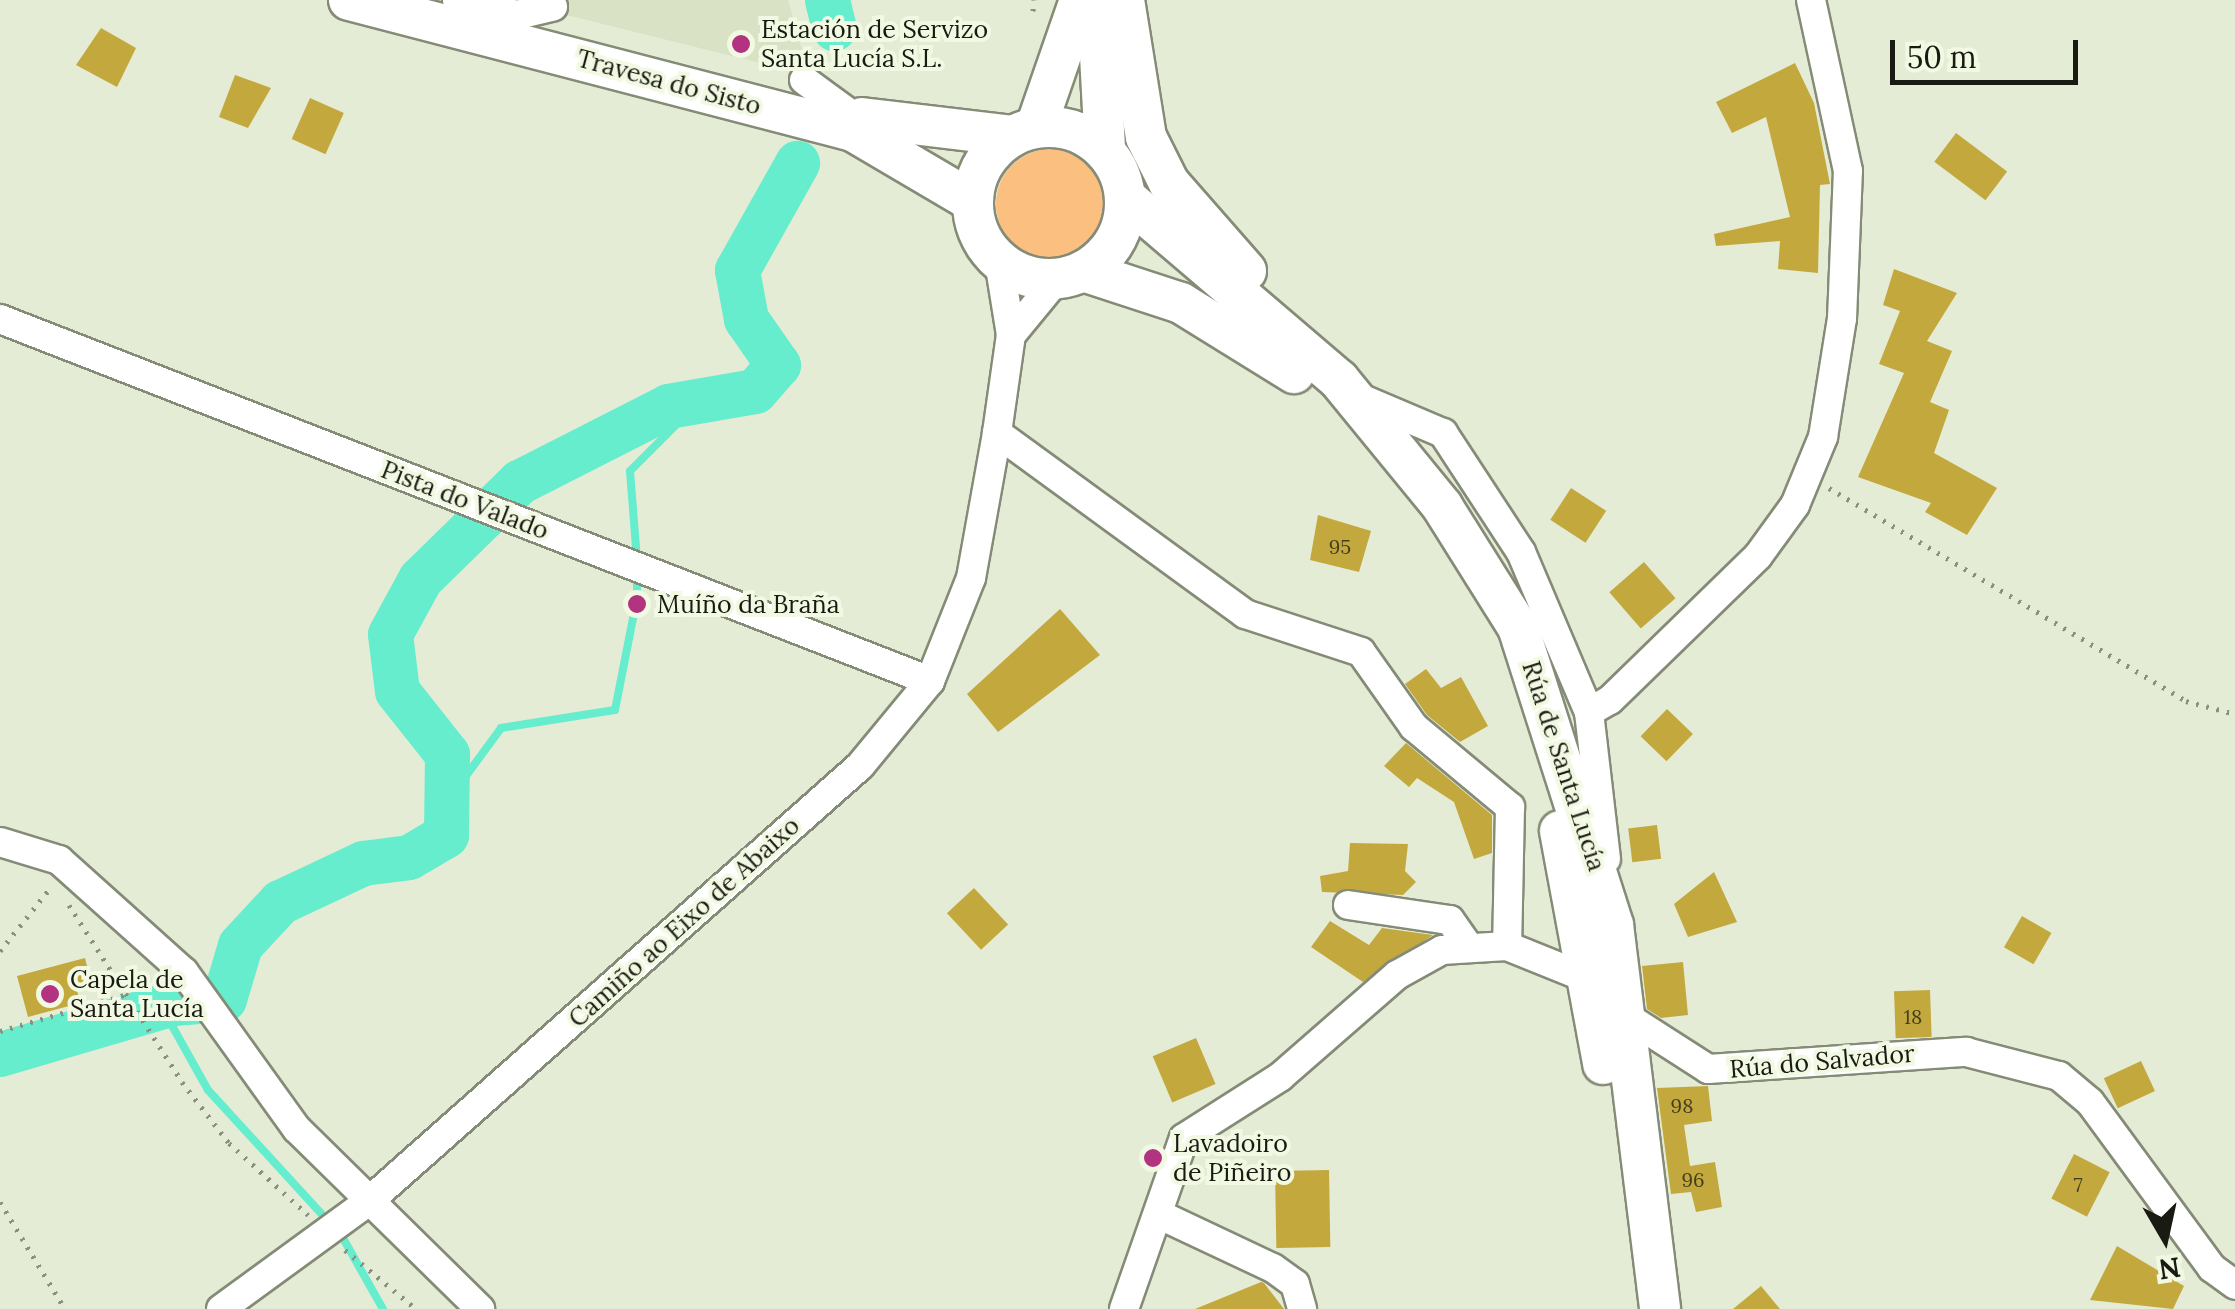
<!DOCTYPE html>
<meta charset="utf-8">
<style>
body{margin:0}
#map{position:relative;width:2235px;height:1309px;overflow:hidden;background:#e5ecd6;font-family:Lora,serif}
div>[style]{position:absolute}
[style*='--x']{left:calc(var(--x)*1px);top:calc(var(--y)*1px);width:calc(var(--w)*1px);rotate:calc(var(--a)*1deg)}
.built>*{inset:0;background:#d9e2c4}
.green>*{inset:0;background:#fbc080}
.round{border-radius:50%}
.stream>*{height:8px;margin:-4px;padding:0 4px;transform-origin:4px;border-radius:4px;background:#65edcd}
.river>*{height:45px;margin:-22.5px;padding:0 22.5px;transform-origin:22.5px;border-radius:22.5px;background:#65edcd}
.building>*{inset:0;background:#c3a83d;transform-origin:0 0}
.path>*{height:5px;margin-top:-2.5px;transform-origin:0;background:repeating-linear-gradient(90deg,#8a8f7f 0 2.5px,transparent 0 10.5px)}
.roads{filter:drop-shadow(2px 0 #848b76) drop-shadow(-2px 0 #848b76) drop-shadow(0 2px #848b76) drop-shadow(0 -2px #848b76)}
.minor>*{height:28px;margin:-14px;padding:0 14px;transform-origin:14px;border-radius:14px;background:#fff}
.highway>*{height:40px;margin:-20px;padding:0 20px;transform-origin:20px;border-radius:20px;background:#fff}
.highway>.ring{margin:-20px;padding:0;box-sizing:content-box;background:none;border:40px solid #fff;border-radius:50%}
.dots>*{width:28px;height:28px;translate:-50% -50%;box-sizing:border-box;border:5px solid #f2f9e3;border-radius:50%}
span{translate:-50% -50%;white-space:nowrap;text-align:center;line-height:1.15;-webkit-text-stroke:8px #f2f9e3;paint-order:stroke}
.number-label{font-size:20px;color:#443e1e}
.number-label span{-webkit-text-stroke-width:0}
.poi-label{font-size:25px;color:#191b13}
.left{translate:0 -50%;text-align:left}
.street-label{font-size:25px;color:#191b13}
.north{position:absolute;left:2115px;top:1189px;width:100px;height:100px;-webkit-text-stroke:8px #f2f9e3;paint-order:stroke;rotate:171deg;font-size:28px;font-weight:700;line-height:40px;text-align:center;color:#191b13}
.north::after{content:'';display:block;margin:auto;width:35px;height:45px;background:#191b13;clip-path:polygon(50% 0,100% 100%,50% 72%,0 100%)}
.scale{position:absolute;left:1890px;top:40px;width:188px;height:45px;box-sizing:border-box;border:5px solid #191b13;border-top:0;padding-left:12px;font-size:30px;line-height:35px;white-space:nowrap;color:#191b13;-webkit-text-stroke:8px #f2f9e3;paint-order:stroke}
</style>
<div id="map">
<div class="built">
<i style="clip-path:polygon(558px 0,788px 0,809px 75px,554px 12px)"></i>
</div>
<div class="green">
<i class="round" style="left:996px;top:149px;width:110px;height:110px"></i>
</div>
<div class="stream">
<i style="--x:637;--y:560;--w:89;--a:-94.5"></i>
<i style="--x:630;--y:471;--w:100;--a:-45"></i>
<i style="--x:637;--y:595;--w:21;--a:-90"></i>
<i style="--x:452;--y:795;--w:83;--a:-53.8"></i>
<i style="--x:501;--y:728;--w:115;--a:-9"></i>
<i style="--x:615;--y:710;--w:94;--a:-78.9"></i>
<i style="--x:161;--y:1006;--w:96;--a:60.8"></i>
<i style="--x:208;--y:1090;--w:179;--a:47.5"></i>
<i style="--x:339;--y:1231;--w:90;--a:60.6"></i>
</div>
<div class="river">
<i style="--x:827;--y:0;--w:29;--a:76"></i>
<i style="--x:0;--y:1054;--w:180;--a:-16.4"></i>
<i style="--x:173;--y:1003;--w:51;--a:-4.5"></i>
<i style="--x:224;--y:999;--w:56;--a:-73.5"></i>
<i style="--x:240;--y:945;--w:59;--a:-47.1"></i>
<i style="--x:280;--y:902;--w:92;--a:-25.2"></i>
<i style="--x:363;--y:863;--w:46;--a:-7.4"></i>
<i style="--x:409;--y:857;--w:43;--a:-30.7"></i>
<i style="--x:446;--y:835;--w:81;--a:-89.3"></i>
<i style="--x:447;--y:754;--w:80;--a:-128.4"></i>
<i style="--x:397;--y:691;--w:57;--a:-97"></i>
<i style="--x:390;--y:634;--w:63;--a:-61.4"></i>
<i style="--x:420;--y:579;--w:139;--a:-44.4"></i>
<i style="--x:519;--y:482;--w:167;--a:-27"></i>
<i style="--x:668;--y:406;--w:88;--a:-9.8"></i>
<i style="--x:755;--y:391;--w:35;--a:-49"></i>
<i style="--x:778;--y:365;--w:56;--a:-124.8"></i>
<i style="--x:746;--y:319;--w:50;--a:-100.4"></i>
<i style="--x:737;--y:270;--w:123;--a:-60.7"></i>
</div>
<div class="building">
<i style="clip-path:polygon(101px 28px,136px 48px,117px 87px,76px 65px)"></i>
<i style="clip-path:polygon(1795px 63px,1814px 103px,1830px 184px,1820px 185px,1818px 273px,1778px 269px,1780px 241px,1716px 246px,1714px 234px,1790px 217px,1766px 117px,1732px 133px,1716px 102px)"></i>
<i style="clip-path:polygon(235px 75px,271px 88px,248px 128px,219px 117px)"></i>
<i style="left:310px;top:98px;width:37px;height:45px;rotate:24deg"></i>
<i style="left:1956px;top:133px;width:64px;height:36px;rotate:37deg"></i>
<i style="clip-path:polygon(1894px 269px,1957px 293px,1927px 341px,1952px 351px,1930px 402px,1949px 410px,1934px 453px,1997px 488px,1967px 535px,1925px 512px,1931px 503px,1858px 477px,1904px 373px,1879px 364px,1900px 311px,1883px 305px)"></i>
<i style="left:1571px;top:488px;width:42px;height:38px;rotate:33deg"></i>
<i style="clip-path:polygon(1318px 515px,1371px 531px,1359px 572px,1310px 560px)"></i>
<i style="left:1644px;top:562px;width:48px;height:46px;rotate:49deg"></i>
<i style="clip-path:polygon(1060px 609px,1100px 655px,998px 732px,967px 694px)"></i>
<i style="clip-path:polygon(1426px 669px,1441px 688px,1461px 677px,1488px 726px,1460px 742px,1427px 715px,1405px 684px)"></i>
<i style="left:1667px;top:709px;width:36px;height:38px;rotate:44deg"></i>
<i style="clip-path:polygon(1406px 743px,1492px 815px,1492px 853px,1474px 859px,1454px 802px,1417px 778px,1409px 787px,1384px 766px)"></i>
<i style="left:1657px;top:825px;width:34px;height:29px;rotate:83deg"></i>
<i style="clip-path:polygon(1350px 843px,1408px 844px,1405px 871px,1416px 882px,1403px 895px,1322px 892px,1320px 876px,1348px 871px)"></i>
<i style="clip-path:polygon(1714px 872px,1737px 922px,1688px 937px,1674px 904px)"></i>
<i style="left:974px;top:888px;width:50px;height:37px;rotate:47deg"></i>
<i style="left:2022px;top:916px;width:34px;height:36px;rotate:30deg"></i>
<i style="clip-path:polygon(1330px 921px,1369px 945px,1382px 928px,1433px 935px,1363px 982px,1311px 947px)"></i>
<i style="clip-path:polygon(85px 958px,91px 982px,76px 986px,80px 1003px,28px 1017px,17px 976px)"></i>
<i style="clip-path:polygon(1683px 962px,1688px 1015px,1661px 1018px,1647px 1009px,1642px 966px)"></i>
<i style="left:1930px;top:990px;width:47px;height:36px;rotate:88deg"></i>
<i style="left:1196px;top:1038px;width:50px;height:47px;rotate:67deg"></i>
<i style="left:2141px;top:1061px;width:33px;height:41px;rotate:65deg"></i>
<i style="clip-path:polygon(1708px 1086px,1712px 1121px,1684px 1125px,1690px 1166px,1715px 1162px,1722px 1207px,1696px 1212px,1691px 1192px,1671px 1194px,1657px 1088px)"></i>
<i style="left:2074px;top:1154px;width:40px;height:50px;rotate:27deg"></i>
<i style="left:1329px;top:1170px;width:77px;height:54px;rotate:89deg"></i>
<i style="clip-path:polygon(2117px 1246px,2184px 1286px,2173px 1309px,2090px 1300px)"></i>
<i style="clip-path:polygon(1264px 1283px,1284px 1309px,1195px 1309px,1261px 1282px)"></i>
<i style="clip-path:polygon(1761px 1286px,1780px 1309px,1733px 1309px)"></i>
</div>
<div class="path">
<i style="--x:1033;--y:11;--w:11;--a:-85"></i>
<i style="--x:1829;--y:488;--w:416;--a:30.8"></i>
<i style="--x:2186;--y:701;--w:51;--a:14.9"></i>
<i style="--x:69;--y:905;--w:210;--a:57.4"></i>
<i style="--x:182;--y:1082;--w:77;--a:52.4"></i>
<i style="--x:229;--y:1143;--w:107;--a:42.3"></i>
<i style="--x:0;--y:951;--w:82;--a:-51.4"></i>
<i style="--x:0;--y:1031;--w:130;--a:-16.1"></i>
<i style="--x:0;--y:1202;--w:125;--a:58.7"></i>
<i style="--x:345;--y:1250;--w:92;--a:39.7"></i>
</div>
<div class="roads">
<div class="minor">
<i style="--x:457;--y:0;--w:62;--a:14"></i>
<i style="--x:517;--y:15;--w:37;--a:-13"></i>
<i style="--x:804;--y:80;--w:61;--a:36.3"></i>
<i style="--x:0;--y:319;--w:998;--a:21.27"></i>
<i style="--x:1011;--y:335;--w:72;--a:-50.6"></i>
<i style="--x:1351;--y:394;--w:100;--a:23"></i>
<i style="--x:1443;--y:433;--w:142;--a:56.8"></i>
<i style="--x:1521;--y:552;--w:174;--a:67"></i>
<i style="--x:1589;--y:712;--w:24;--a:-30"></i>
<i style="--x:1610;--y:700;--w:206;--a:-44.2"></i>
<i style="--x:1758;--y:556;--w:63;--a:-54"></i>
<i style="--x:1795;--y:505;--w:74;--a:-67.6"></i>
<i style="--x:1823;--y:437;--w:120;--a:-80.9"></i>
<i style="--x:1842;--y:319;--w:148;--a:-87.7"></i>
<i style="--x:1848;--y:171;--w:175;--a:-102.2"></i>
<i style="--x:997;--y:433;--w:307;--a:36.1"></i>
<i style="--x:1245;--y:614;--w:122;--a:18.1"></i>
<i style="--x:1361;--y:652;--w:92;--a:54.8"></i>
<i style="--x:1414;--y:727;--w:125;--a:39.8"></i>
<i style="--x:1510;--y:807;--w:139;--a:91.2"></i>
<i style="--x:1589;--y:712;--w:148;--a:83.4"></i>
<i style="--x:0;--y:842;--w:62;--a:17"></i>
<i style="--x:59;--y:860;--w:168;--a:41.9"></i>
<i style="--x:184;--y:972;--w:193;--a:54.3"></i>
<i style="--x:297;--y:1129;--w:257;--a:44.5"></i>
<i style="--x:1348;--y:905;--w:103;--a:8.4"></i>
<i style="--x:1450;--y:920;--w:33;--a:55"></i>
<i style="--x:1624;--y:1015;--w:100;--a:32.7"></i>
<i style="--x:1708;--y:1069;--w:259;--a:-3.8"></i>
<i style="--x:1966;--y:1052;--w:96;--a:14.5"></i>
<i style="--x:2059;--y:1076;--w:40;--a:40"></i>
<i style="--x:2090;--y:1102;--w:206;--a:53.7"></i>
<i style="--x:2212;--y:1268;--w:29;--a:36"></i>
<i style="--x:1158;--y:1214;--w:127;--a:25.2"></i>
<i style="--x:1273;--y:1268;--w:27;--a:36"></i>
<i style="--x:1295;--y:1284;--w:26;--a:74"></i>
<i style="--x:221;--y:1309;--w:182;--a:-36.1"></i>
<i style="--x:368;--y:1202;--w:657;--a:-41.55"></i>
<i style="--x:860;--y:766;--w:110;--a:-50.5"></i>
<i style="--x:930;--y:681;--w:111;--a:-68.3"></i>
<i style="--x:971;--y:578;--w:147;--a:-79.8"></i>
<i style="--x:997;--y:433;--w:99;--a:-81.9"></i>
<i style="--x:1011;--y:335;--w:75;--a:-99.2"></i>
<i style="--x:1124;--y:1309;--w:181;--a:-70.7"></i>
<i style="--x:1184;--y:1138;--w:114;--a:-32.4"></i>
<i style="--x:1280;--y:1077;--w:155;--a:-41.1"></i>
<i style="--x:1397;--y:975;--w:51;--a:-29.1"></i>
<i style="--x:1442;--y:950;--w:65;--a:-3.5"></i>
<i style="--x:1507;--y:946;--w:91;--a:22"></i>
</div>
<div class="highway">
<i style="--x:349;--y:0;--w:521;--a:14.57"></i>
<i style="--x:853;--y:131;--w:138;--a:30.5"></i>
<i style="--x:1097;--y:0;--w:150;--a:86.9"></i>
<i style="--x:1124;--y:0;--w:139;--a:80.9"></i>
<i style="--x:1146;--y:137;--w:51;--a:63.4"></i>
<i style="--x:1169;--y:183;--w:117;--a:48.8"></i>
<i style="--x:862;--y:118;--w:151;--a:6.8"></i>
<i class="ring" style="left:973px;top:127px;width:112px;height:112px"></i>
<i style="--x:1036;--y:127;--w:134;--a:-70.9"></i>
<i style="--x:1126;--y:198;--w:280;--a:40.5"></i>
<i style="--x:1339;--y:380;--w:163;--a:50.7"></i>
<i style="--x:1442;--y:506;--w:143;--a:57.9"></i>
<i style="--x:1518;--y:627;--w:313;--a:72.3"></i>
<i style="--x:1613;--y:925;--w:387;--a:83"></i>
<i style="--x:1083;--y:271;--w:103;--a:18.1"></i>
<i style="--x:1181;--y:303;--w:133;--a:31.8"></i>
<i style="--x:1560;--y:831;--w:237;--a:79.5"></i>
</div>
</div>
<div class="dots">
<i style="left:741px;top:44px;background:#b23380"></i>
<i style="left:637px;top:604px;background:#b23380"></i>
<i style="left:50px;top:994px;background:#b23380"></i>
<i style="left:1153px;top:1158px;background:#b23380"></i>
</div>
<div class="number-label">
<span style="left:1340px;top:546px">95</span>
<span style="left:1913px;top:1016px">18</span>
<span style="left:1682px;top:1105px">98</span>
<span style="left:1693px;top:1179px">96</span>
<span style="left:2078px;top:1184px">7</span>
</div>
<div class="poi-label">
<span class="left" style="left:761px;top:44px">Estación de Servizo<br>Santa Lucía S.L.</span>
<span class="left" style="left:657px;top:604px">Muíño da Braña</span>
<span class="left" style="left:70px;top:994px">Capela de<br>Santa Lucía</span>
<span class="left" style="left:1173px;top:1158px">Lavadoiro<br>de Piñeiro</span>
</div>
<div class="street-label">
<span style="left:669px;top:82px;rotate:15deg">Travesa do Sisto</span>
<span style="left:465px;top:500px;rotate:21deg">Pista do Valado</span>
<span style="left:1564px;top:766px;rotate:72deg">Rúa de Santa Lucía</span>
<span style="left:684px;top:922px;rotate:-42deg">Camiño ao Eixo de Abaixo</span>
<span style="left:1822px;top:1061px;rotate:-5deg">Rúa do Salvador</span>
</div>
<div class="north">N</div>
<div class="scale">50 m</div>
</div>
